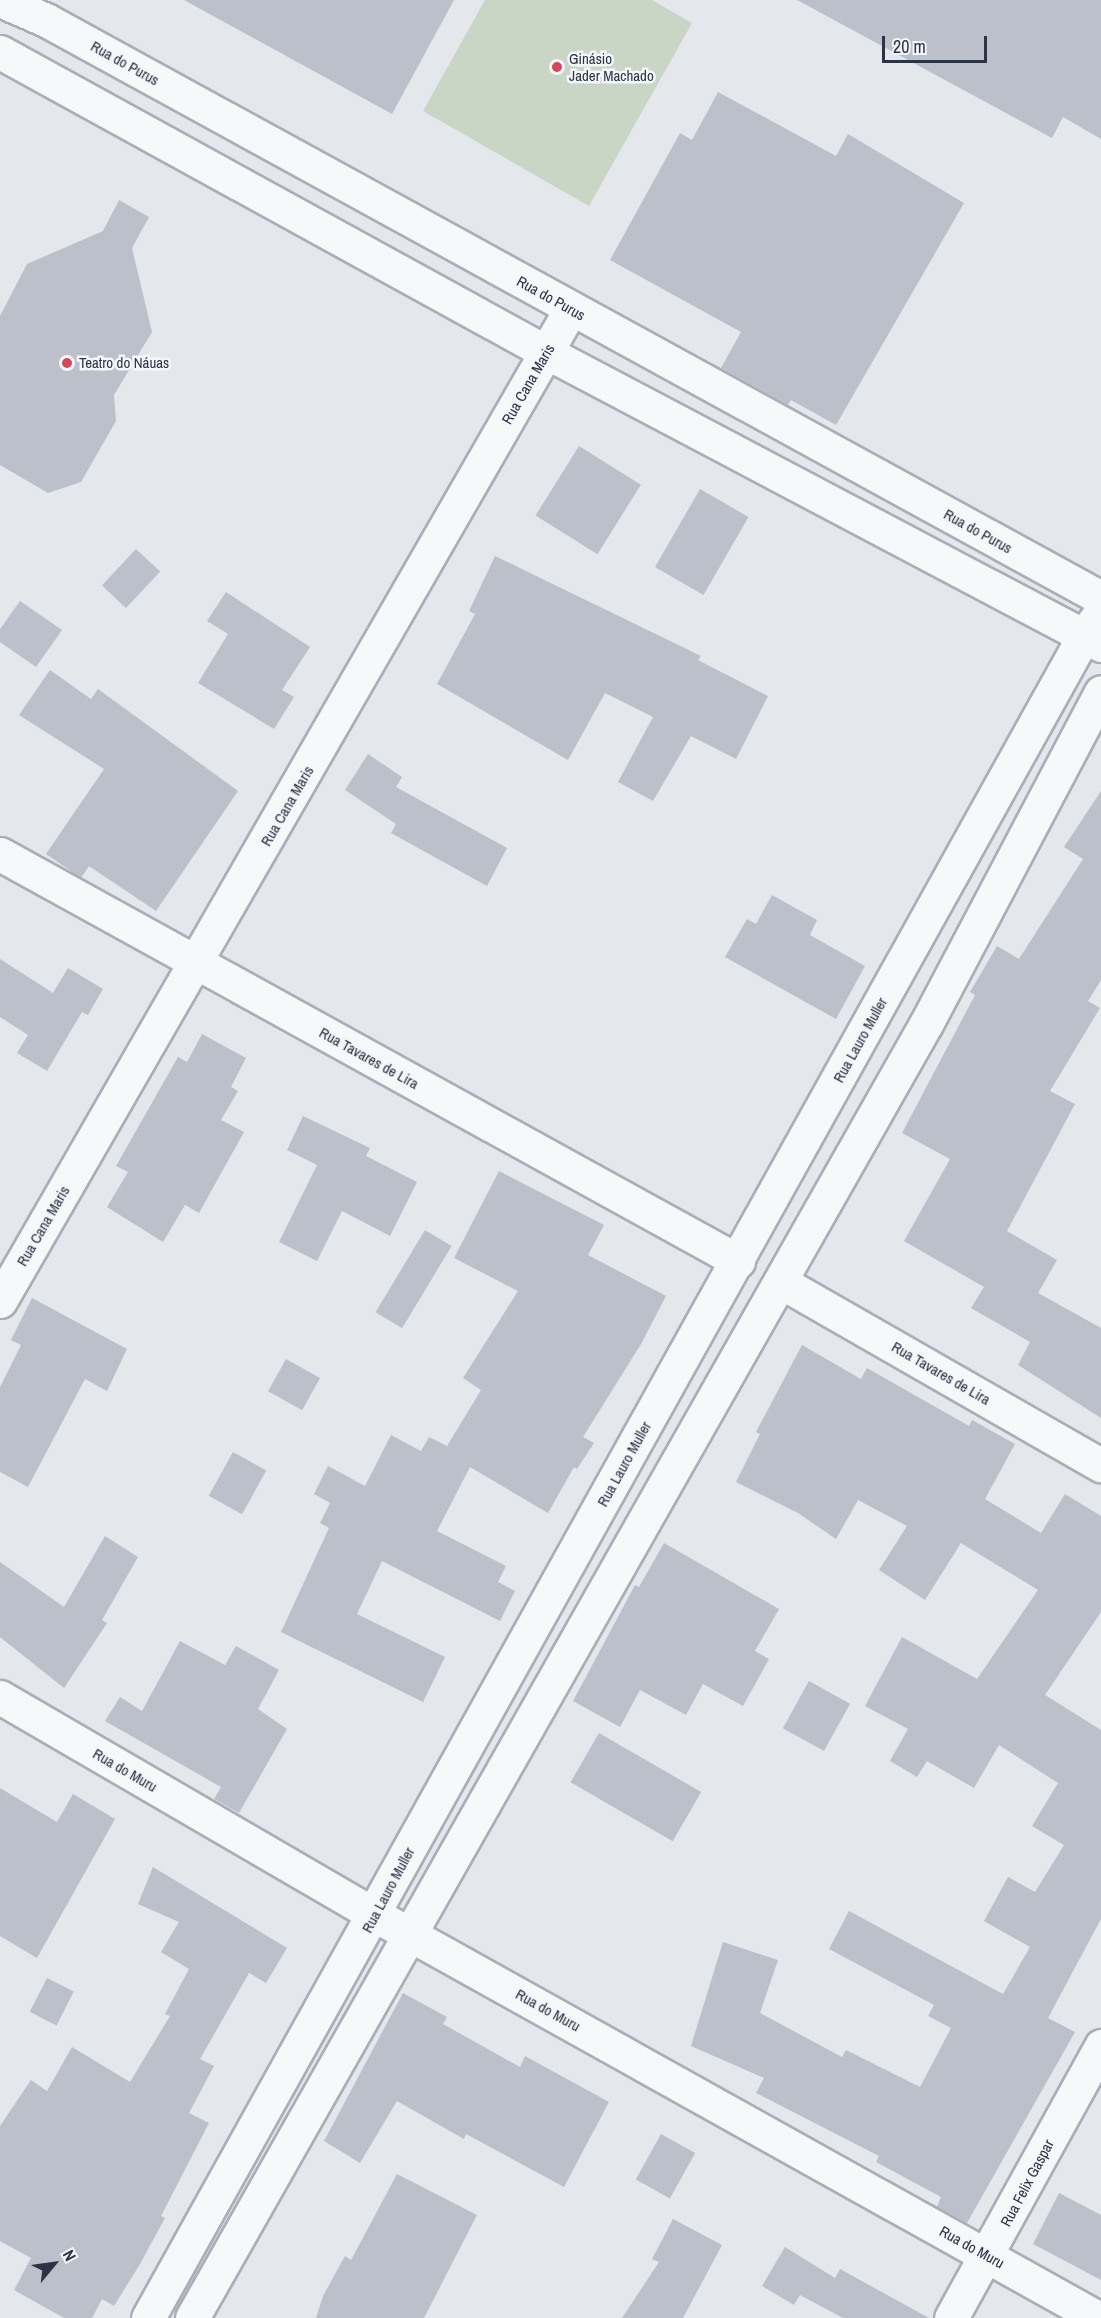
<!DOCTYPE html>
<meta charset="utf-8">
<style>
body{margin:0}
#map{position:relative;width:1101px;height:2318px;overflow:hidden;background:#e4e7ec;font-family:"Archivo Narrow",sans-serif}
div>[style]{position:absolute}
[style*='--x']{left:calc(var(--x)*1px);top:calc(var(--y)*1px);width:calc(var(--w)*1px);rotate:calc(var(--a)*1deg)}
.green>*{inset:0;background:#c9d6c5}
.building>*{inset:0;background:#bbc0ca;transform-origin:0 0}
.roads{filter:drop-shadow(2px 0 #a9aeb7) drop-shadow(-2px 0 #a9aeb7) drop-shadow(0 2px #a9aeb7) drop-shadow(0 -2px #a9aeb7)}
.minor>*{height:33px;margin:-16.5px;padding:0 16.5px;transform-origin:16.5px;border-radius:16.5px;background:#f7f8fa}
.tertiary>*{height:33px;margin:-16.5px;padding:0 16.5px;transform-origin:16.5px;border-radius:16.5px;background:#f7f8fa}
.dots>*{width:16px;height:16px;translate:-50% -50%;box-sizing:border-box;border:3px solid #f4f6f9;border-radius:50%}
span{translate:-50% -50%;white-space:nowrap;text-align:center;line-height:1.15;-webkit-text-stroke:5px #f4f6f9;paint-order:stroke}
.poi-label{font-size:15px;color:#2b3445}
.left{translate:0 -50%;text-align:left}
.street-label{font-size:15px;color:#2b3445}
.north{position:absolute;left:24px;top:2234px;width:60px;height:60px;-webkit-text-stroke:4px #f4f6f9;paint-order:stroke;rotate:61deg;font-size:16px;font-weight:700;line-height:24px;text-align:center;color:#2b3445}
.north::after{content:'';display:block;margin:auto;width:21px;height:27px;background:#2b3445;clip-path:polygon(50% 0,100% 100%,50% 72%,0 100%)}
.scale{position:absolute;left:882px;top:36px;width:105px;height:27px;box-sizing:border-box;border:3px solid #2b3445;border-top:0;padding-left:8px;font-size:18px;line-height:21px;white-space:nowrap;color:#2b3445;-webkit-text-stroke:4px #f4f6f9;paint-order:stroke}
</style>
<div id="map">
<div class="green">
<i style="clip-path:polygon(485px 0,652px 0,692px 23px,589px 206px,423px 111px)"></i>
</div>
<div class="building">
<i style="clip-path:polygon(184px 0,454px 0,392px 114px)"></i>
<i style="clip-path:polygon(797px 0,1101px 0,1101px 139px,1063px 117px,1052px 138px)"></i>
<i style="clip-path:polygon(718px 92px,836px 156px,848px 134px,964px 203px,836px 425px,791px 400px,788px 405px,721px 368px,741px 332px,610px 260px,680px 133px,692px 140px)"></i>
<i style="clip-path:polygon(119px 200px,149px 217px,132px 248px,152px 332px,114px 395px,116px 421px,81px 482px,48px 493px,0 465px,0 316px,27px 264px,103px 231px)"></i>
<i style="left:579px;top:446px;width:73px;height:82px;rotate:32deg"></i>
<i style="left:700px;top:489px;width:56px;height:90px;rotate:30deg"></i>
<i style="left:136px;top:549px;width:33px;height:50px;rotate:43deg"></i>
<i style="clip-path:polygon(495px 556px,701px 656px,698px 660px,768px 696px,736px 759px,691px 736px,653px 801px,618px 782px,653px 717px,605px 693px,568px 760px,437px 684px,475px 614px,469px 611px)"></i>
<i style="clip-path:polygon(226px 592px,310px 647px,282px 690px,294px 697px,274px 729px,198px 683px,228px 634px,207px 621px)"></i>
<i style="clip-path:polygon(20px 601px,62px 630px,36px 667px,0 642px,0 629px)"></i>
<i style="clip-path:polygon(50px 670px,91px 699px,98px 689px,238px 791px,156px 911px,89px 866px,81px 878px,46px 854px,104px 769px,19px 715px)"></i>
<i style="clip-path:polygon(368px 754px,402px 777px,396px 787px,507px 848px,487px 886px,391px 833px,396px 824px,345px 790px)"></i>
<i style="clip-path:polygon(1101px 791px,1101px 980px,1088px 1001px,1100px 1008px,1050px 1091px,1075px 1104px,1007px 1231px,1057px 1260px,1038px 1293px,1101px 1328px,1101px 1418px,1018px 1365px,1030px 1342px,971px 1308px,984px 1287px,904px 1241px,950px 1159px,902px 1133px,975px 995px,970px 992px,997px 946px,1019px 959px,1083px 859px,1064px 847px)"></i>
<i style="clip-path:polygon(772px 895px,817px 920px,810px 935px,865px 966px,836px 1019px,725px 957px,747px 919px,756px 924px)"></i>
<i style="clip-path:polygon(0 959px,53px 993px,68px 968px,103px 989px,88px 1015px,82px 1012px,47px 1071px,17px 1053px,28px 1035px,0 1017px)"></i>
<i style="clip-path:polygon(202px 1034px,246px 1058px,231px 1087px,238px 1091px,221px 1120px,244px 1132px,199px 1213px,185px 1205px,163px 1242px,107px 1207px,128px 1172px,116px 1166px,178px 1057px,187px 1062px)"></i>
<i style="clip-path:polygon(303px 1116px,370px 1148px,366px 1156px,417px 1182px,390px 1236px,342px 1211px,317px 1261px,279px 1242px,317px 1165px,287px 1150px)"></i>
<i style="clip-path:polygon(499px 1171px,604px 1225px,588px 1255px,666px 1296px,641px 1344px,583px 1437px,594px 1443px,577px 1469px,574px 1467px,548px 1513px,470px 1467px,437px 1531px,506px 1566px,498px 1582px,515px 1591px,500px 1621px,382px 1561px,357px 1614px,445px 1657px,423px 1702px,281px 1632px,329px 1528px,320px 1523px,330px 1503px,314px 1494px,328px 1466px,365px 1486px,391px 1435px,421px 1451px,429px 1437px,447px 1446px,481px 1390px,463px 1378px,518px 1291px,454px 1258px)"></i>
<i style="left:425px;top:1230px;width:31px;height:96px;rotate:31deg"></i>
<i style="clip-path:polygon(32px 1298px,127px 1349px,107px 1391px,85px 1379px,28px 1487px,0 1472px,0 1387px,21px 1345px,11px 1340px)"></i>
<i style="clip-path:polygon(802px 1345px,861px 1379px,867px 1368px,969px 1426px,972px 1420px,1015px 1444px,985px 1499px,1041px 1533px,1065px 1494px,1101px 1516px,1101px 1612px,1045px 1695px,1101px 1730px,1101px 1919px,1048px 2018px,1075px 2032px,967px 2223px,937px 2207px,941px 2197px,876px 2162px,879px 2156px,756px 2093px,764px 2078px,691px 2046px,723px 1942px,778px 1960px,760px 2013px,842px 2057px,846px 2050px,920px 2087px,951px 2028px,928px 2016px,934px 2005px,829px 1949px,849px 1911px,1003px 1994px,1030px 1947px,984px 1921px,1008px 1877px,1035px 1892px,1064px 1845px,1032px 1826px,1058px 1783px,999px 1745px,974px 1788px,927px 1761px,917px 1777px,890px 1761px,908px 1729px,865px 1706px,902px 1637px,977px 1679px,1038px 1590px,961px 1543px,925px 1600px,879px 1570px,907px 1526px,858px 1500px,836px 1539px,798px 1513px,736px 1482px,760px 1434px,756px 1432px)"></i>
<i style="left:286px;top:1359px;width:39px;height:37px;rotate:29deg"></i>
<i style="left:233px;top:1452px;width:38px;height:50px;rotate:29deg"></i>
<i style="clip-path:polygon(105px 1536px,138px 1557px,102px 1620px,107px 1623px,64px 1688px,0 1637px,0 1562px,64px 1607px)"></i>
<i style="clip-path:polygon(664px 1543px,779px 1609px,755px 1651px,769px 1659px,743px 1706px,703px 1684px,686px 1715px,640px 1690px,620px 1727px,573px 1701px,635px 1585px,639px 1587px)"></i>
<i style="clip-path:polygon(180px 1641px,225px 1665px,236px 1646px,279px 1670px,258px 1709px,287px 1729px,239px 1813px,214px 1799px,221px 1787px,105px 1721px,120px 1697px,142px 1711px)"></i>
<i style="left:809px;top:1681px;width:47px;height:54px;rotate:29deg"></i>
<i style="left:599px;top:1733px;width:118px;height:57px;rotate:30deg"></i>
<i style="clip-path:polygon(0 1788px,57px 1822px,73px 1794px,115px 1819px,37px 1958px,0 1936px)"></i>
<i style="clip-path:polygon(153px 1867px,287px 1948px,266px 1983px,249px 1973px,200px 2059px,214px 2066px,189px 2113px,209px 2123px,161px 2216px,165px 2218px,140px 2264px,114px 2306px,102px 2299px,92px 2318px,64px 2318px,14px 2290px,31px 2258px,0 2241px,0 2126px,31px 2080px,47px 2091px,72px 2047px,130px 2082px,170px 2016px,165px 2014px,189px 1969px,161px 1952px,179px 1922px,138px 1904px)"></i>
<i style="left:47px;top:1978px;width:30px;height:38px;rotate:27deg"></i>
<i style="clip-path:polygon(403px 1993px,447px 2017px,443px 2024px,520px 2067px,525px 2056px,609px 2102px,564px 2187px,466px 2134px,464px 2139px,397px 2101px,360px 2163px,324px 2141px)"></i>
<i style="left:661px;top:2134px;width:39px;height:52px;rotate:29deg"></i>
<i style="clip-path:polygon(397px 2174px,477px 2215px,424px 2318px,316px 2318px,323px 2296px,345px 2256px,351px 2260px)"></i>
<i style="clip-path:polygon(1059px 2193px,1101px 2215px,1101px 2280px,1033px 2244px)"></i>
<i style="clip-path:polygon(673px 2219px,722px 2245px,683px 2318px,622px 2318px,659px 2262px,652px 2259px)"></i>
<i style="clip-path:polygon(785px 2247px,835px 2278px,840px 2269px,929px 2318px,843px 2318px,800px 2295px,794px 2305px,762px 2286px)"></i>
</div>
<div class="roads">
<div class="minor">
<i style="--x:0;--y:0;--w:50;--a:23.5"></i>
<i style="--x:46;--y:20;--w:1203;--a:28.72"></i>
<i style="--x:0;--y:52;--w:623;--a:28.79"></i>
<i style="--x:546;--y:352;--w:628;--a:27.83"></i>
<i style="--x:0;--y:854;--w:843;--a:28.88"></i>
<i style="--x:781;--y:1282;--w:369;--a:29.8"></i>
<i style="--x:0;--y:1301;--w:1145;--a:-60.08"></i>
<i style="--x:0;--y:1697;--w:434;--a:30.2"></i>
<i style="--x:375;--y:1915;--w:828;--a:29.14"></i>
<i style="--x:951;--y:2318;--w:311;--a:-61.1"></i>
</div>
<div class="tertiary">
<i style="--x:148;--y:2318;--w:1927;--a:-60.91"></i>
<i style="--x:1085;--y:634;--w:27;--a:-54"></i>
<i style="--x:192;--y:2318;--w:1488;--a:-60.44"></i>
<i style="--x:926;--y:1024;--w:375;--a:-62.2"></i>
</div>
</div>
<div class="dots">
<i style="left:557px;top:67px;background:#d1495b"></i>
<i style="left:67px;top:363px;background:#d1495b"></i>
</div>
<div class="poi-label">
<span class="left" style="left:569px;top:67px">Ginásio<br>Jader Machado</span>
<span class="left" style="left:79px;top:363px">Teatro do Náuas</span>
</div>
<div class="street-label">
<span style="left:125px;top:63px;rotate:29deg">Rua do Purus</span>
<span style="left:551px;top:298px;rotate:29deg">Rua do Purus</span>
<span style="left:528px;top:384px;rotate:-60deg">Rua Cana Maris</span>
<span style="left:978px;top:531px;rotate:29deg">Rua do Purus</span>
<span style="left:287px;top:806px;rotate:-60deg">Rua Cana Maris</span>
<span style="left:860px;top:1040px;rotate:-61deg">Rua Lauro Muller</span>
<span style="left:369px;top:1058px;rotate:29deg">Rua Tavares de Lira</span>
<span style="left:43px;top:1226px;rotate:-60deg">Rua Cana Maris</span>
<span style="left:941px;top:1373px;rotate:30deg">Rua Tavares de Lira</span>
<span style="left:624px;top:1464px;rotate:-61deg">Rua Lauro Muller</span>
<span style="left:125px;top:1770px;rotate:30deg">Rua do Muru</span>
<span style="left:388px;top:1890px;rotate:-62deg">Rua Lauro Muller</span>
<span style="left:548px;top:2010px;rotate:29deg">Rua do Muru</span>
<span style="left:1027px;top:2183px;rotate:-62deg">Rua Felix Gaspar</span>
<span style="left:972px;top:2247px;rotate:29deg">Rua do Muru</span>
</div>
<div class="north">N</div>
<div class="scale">20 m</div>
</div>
